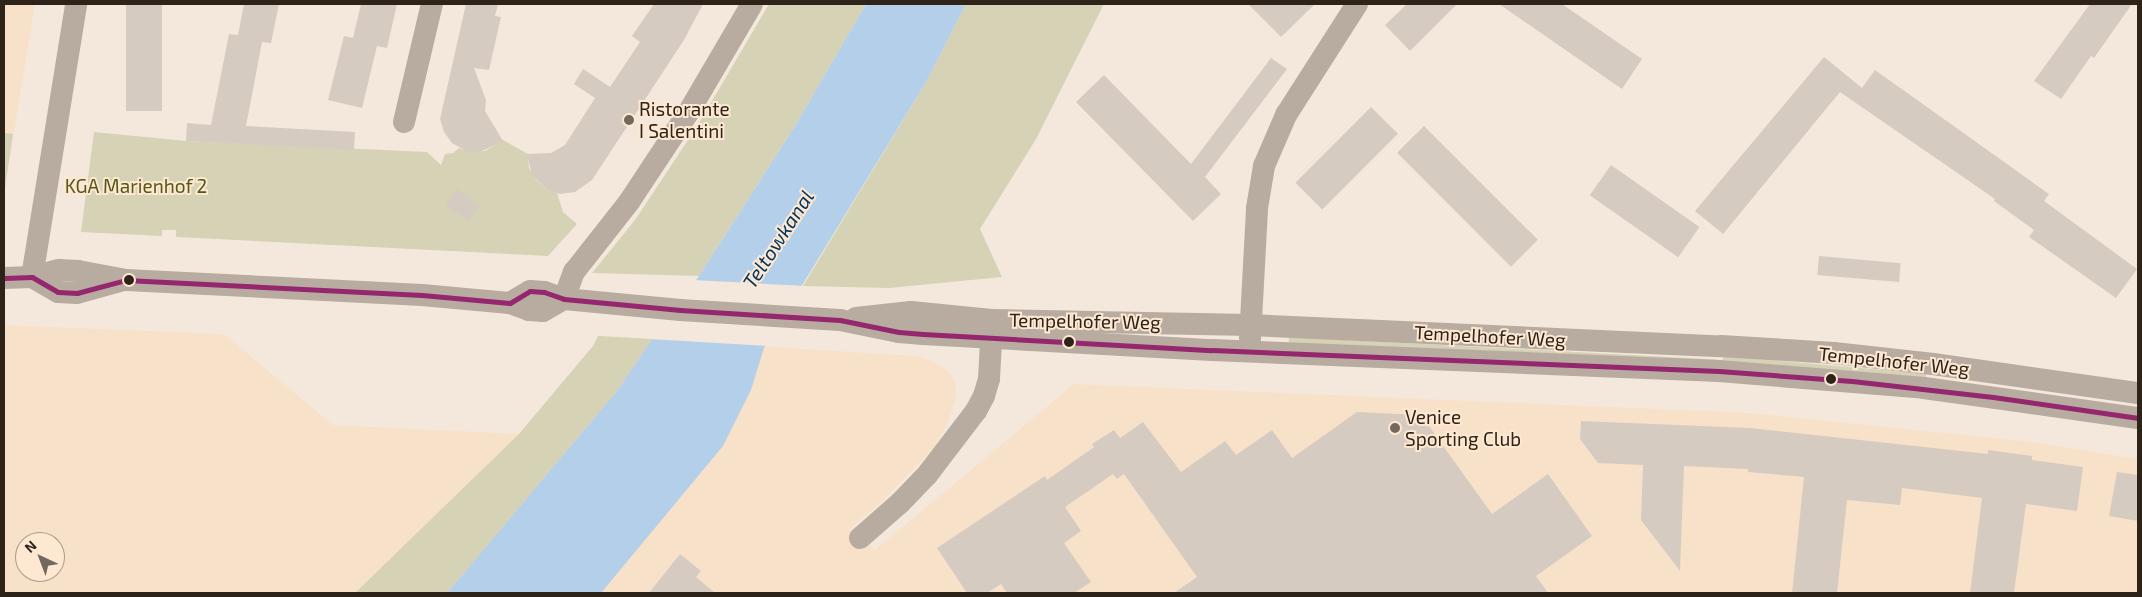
<!DOCTYPE html>
<style>
body{margin:0}
#map{position:relative;width:2142px;height:597px;overflow:hidden;background:#f4e8dc;font-family:"Exo 2",sans-serif}
div>[style]{position:absolute}
[style*='--x']{left:calc(var(--x)*1px);top:calc(var(--y)*1px);width:calc(var(--w)*1px);rotate:calc(var(--a)*1deg)}
.built>*{inset:0;background:#f8e1c9}
.green>*{inset:0;background:#d5d2b5;transform-origin:0 0}
.water>*{inset:0;background:#b4cfe9}
.pier>*{inset:0;background:#f4e8dc}
.building>*{inset:0;background:#d6cbc0;transform-origin:0 0}
.minor>*{height:22px;margin:-11px;padding:0 11px;transform-origin:11px;border-radius:11px;background:#b8aca0}
.bus-1>*{height:5px;margin:-2.5px;padding:0 2.5px;transform-origin:2.5px;border-radius:2.5px;background:#95276e}
.dots>*{width:14px;height:14px;translate:-50% -50%;box-sizing:border-box;border:2px solid #fee8d2;border-radius:50%}
span{translate:-50% -50%;white-space:nowrap;text-align:center;line-height:1.15;-webkit-text-stroke:4px #fee8d2;paint-order:stroke}
.poi-label{font-size:19px;color:#2d2319}
.left{translate:0 -50%;text-align:left}
.park-label{font-size:19px;color:#555817}
.street-label{font-size:19px;color:#2d2319}
.water-label{font-size:20px;color:#01355c;font-style:italic}
.frame{position:absolute;inset:0;border:5px solid #2d2319;pointer-events:none}
.north{position:absolute;left:15px;top:532px;width:50px;height:50px;box-sizing:border-box;background:#fee8d2;border:1px solid #a98;border-radius:50%;rotate:317deg;font-size:14px;font-weight:700;line-height:20px;text-align:center;color:#2d2319}
.north::after{content:'';display:block;margin:auto;width:18px;height:22px;background:#73685d;clip-path:polygon(50% 0,100% 100%,50% 72%,0 100%)}
</style>
<div id="map">
<div class="built">
<i style="clip-path:polygon(4px 4px,35px 4px,4px 193px)"></i>
<i style="clip-path:polygon(evenodd,4px 325px,224px 334px,333px 425px,519px 434px,593px 346px,598px 336px,916px 356px,934px 362px,947px 370px,955px 381px,956px 397px,950px 418px,935px 447px,877px 506px,850px 529px,875px 550px,1074px 384px,1751px 413px,2033px 442px,2138px 459px,2138px 593px,4px 593px,4px 325px,25px 542px,55px 542px,55px 572px,25px 572px,25px 542px)"></i>
</div>
<div class="green">
<i style="clip-path:polygon(769px 4px,866px 4px,795px 126px,699px 276px,592px 273px,635px 220px,696px 128px)"></i>
<i style="clip-path:polygon(966px 4px,1104px 4px,1036px 139px,980px 229px,1002px 277px,889px 288px,803px 286px,926px 82px)"></i>
<i style="clip-path:polygon(94px 132px,186px 141px,427px 152px,441px 165px,445px 154px,453px 153px,459px 148px,471px 152px,485px 151px,503px 140px,528px 154px,529px 168px,536px 180px,547px 190px,557px 193px,563px 212px,577px 224px,548px 256px,176px 237px,176px 230px,162px 230px,162px 236px,81px 232px)"></i>
<i style="clip-path:polygon(5px 133px,13px 134px,4px 194px,4px 141px)"></i>
<i style="clip-path:polygon(598px 336px,652px 339px,617px 391px,447px 593px,355px 593px,519px 434px,593px 346px)"></i>
<i style="left:1289px;top:337px;width:429px;height:9px;rotate:3deg"></i>
<i style="left:1723px;top:356px;width:204px;height:10px;rotate:5deg"></i>
</div>
<div class="water">
<i style="clip-path:polygon(866px 4px,966px 4px,926px 82px,764px 348px,751px 390px,723px 446px,601px 593px,447px 593px,617px 391px,652px 339px,699px 276px,795px 126px)"></i>
</div>
<div class="pier">
<i style="clip-path:polygon(693px 280px,806px 286px,768px 346px,649px 339px)"></i>
</div>
<div class="building">
<i style="left:126px;top:4px;width:36px;height:107px"></i>
<i style="clip-path:polygon(244px 4px,279px 4px,271px 43px,262px 42px,246px 126px,355px 132px,354px 150px,186px 141px,187px 123px,211px 125px,229px 34px,238px 35px)"></i>
<i style="clip-path:polygon(361px 4px,397px 4px,387px 48px,377px 46px,362px 108px,328px 100px,344px 36px,353px 38px)"></i>
<i style="clip-path:polygon(466px 4px,498px 4px,495px 16px,501px 17px,489px 70px,474px 68px,486px 100px,485px 111px,503px 141px,480px 152px,468px 152px,452px 143px,444px 132px,440px 119px)"></i>
<i style="clip-path:polygon(654px 4px,703px 4px,684px 40px,592px 180px,575px 192px,560px 194px,547px 190px,532px 175px,527px 154px,551px 153px,565px 145px,595px 98px,574px 84px,583px 69px,610px 87px,640px 42px,632px 36px)"></i>
<i style="clip-path:polygon(1248px 4px,1315px 4px,1281px 37px)"></i>
<i style="clip-path:polygon(1407px 4px,1457px 4px,1410px 51px,1385px 25px)"></i>
<i style="clip-path:polygon(1499px 4px,1562px 4px,1642px 59px,1622px 89px)"></i>
<i style="clip-path:polygon(2090px 4px,2132px 4px,2094px 58px,2091px 56px,2061px 99px,2034px 81px)"></i>
<i style="clip-path:polygon(1824px 57px,1862px 88px,1875px 70px,2049px 194px,2044px 201px,2137px 269px,2116px 298px,2029px 237px,2034px 230px,1994px 201px,1995px 199px,1840px 92px,1723px 234px,1695px 211px)"></i>
<i style="clip-path:polygon(1271px 58px,1287px 69px,1205px 177px,1221px 194px,1193px 221px,1076px 102px,1104px 75px,1191px 164px)"></i>
<i style="left:1371px;top:107px;width:38px;height:107px;rotate:45deg"></i>
<i style="left:1424px;top:126px;width:161px;height:38px;rotate:45deg"></i>
<i style="left:1611px;top:165px;width:108px;height:37px;rotate:35deg"></i>
<i style="left:456px;top:189px;width:29px;height:19px;rotate:35deg"></i>
<i style="left:1819px;top:256px;width:82px;height:19px;rotate:5deg"></i>
<i style="clip-path:polygon(1357px 412px,1421px 415px,1492px 514px,1548px 474px,1592px 536px,1536px 576px,1548px 593px,1174px 593px,1197px 577px,1124px 474px,1117px 479px,1113px 474px,1065px 507px,1081px 531px,1064px 543px,1091px 582px,1074px 593px,1007px 593px,1001px 584px,987px 593px,967px 593px,937px 548px,1045px 476px,1047px 480px,1094px 447px,1092px 444px,1114px 430px,1120px 438px,1143px 422px,1181px 472px,1225px 441px,1236px 455px,1272px 430px,1292px 458px)"></i>
<i style="clip-path:polygon(1581px 421px,1750px 428px,1988px 454px,1988px 450px,2032px 456px,2032px 460px,2083px 467px,2077px 511px,2026px 504px,2014px 593px,1970px 593px,1982px 498px,1902px 488px,1900px 505px,1847px 500px,1837px 593px,1792px 593px,1804px 477px,1748px 472px,1748px 469px,1684px 466px,1680px 571px,1641px 520px,1643px 465px,1598px 463px,1580px 439px)"></i>
<i style="clip-path:polygon(2117px 472px,2138px 475px,2138px 521px,2109px 516px)"></i>
<i style="clip-path:polygon(680px 554px,701px 571px,696px 577px,715px 593px,649px 593px)"></i>
</div>
<div class="minor">
<i style="--x:404;--y:122;--w:121;--a:-76.7"></i>
<i style="--x:32;--y:277;--w:277;--a:-80.8"></i>
<i style="--x:32;--y:277;--w:30;--a:30"></i>
<i style="--x:58;--y:292;--w:19;--a:3"></i>
<i style="--x:77;--y:293;--w:45;--a:-15.6"></i>
<i style="--x:4;--y:278;--w:28;--a:-2"></i>
<i style="--x:32;--y:277;--w:28;--a:-15"></i>
<i style="--x:59;--y:270;--w:19;--a:3"></i>
<i style="--x:78;--y:271;--w:49;--a:10.6"></i>
<i style="--x:126;--y:280;--w:296;--a:2.9"></i>
<i style="--x:422;--y:295;--w:88;--a:5.2"></i>
<i style="--x:510;--y:303;--w:20;--a:20"></i>
<i style="--x:529;--y:310;--w:14;--a:4"></i>
<i style="--x:543;--y:311;--w:24;--a:-30"></i>
<i style="--x:564;--y:299;--w:29;--a:-70"></i>
<i style="--x:574;--y:272;--w:89;--a:-51.8"></i>
<i style="--x:629;--y:202;--w:107;--a:-56.5"></i>
<i style="--x:688;--y:113;--w:126;--a:-59.6"></i>
<i style="--x:510;--y:303;--w:23;--a:-31"></i>
<i style="--x:530;--y:291;--w:14;--a:4"></i>
<i style="--x:544;--y:292;--w:21;--a:19"></i>
<i style="--x:564;--y:299;--w:117;--a:5.4"></i>
<i style="--x:680;--y:310;--w:160;--a:3.6"></i>
<i style="--x:840;--y:320;--w:60;--a:11.5"></i>
<i style="--x:899;--y:332;--w:24;--a:5"></i>
<i style="--x:923;--y:334;--w:289;--a:3.2"></i>
<i style="--x:1212;--y:350;--w:507;--a:2.37"></i>
<i style="--x:1719;--y:371;--w:206;--a:4.7"></i>
<i style="--x:1924;--y:388;--w:216;--a:8"></i>
<i style="--x:856;--y:318;--w:55;--a:-6.2"></i>
<i style="--x:911;--y:312;--w:81;--a:5.6"></i>
<i style="--x:992;--y:320;--w:258;--a:1.1"></i>
<i style="--x:1250;--y:325;--w:471;--a:2.6"></i>
<i style="--x:1721;--y:346;--w:113;--a:3.5"></i>
<i style="--x:1834;--y:353;--w:100;--a:6.3"></i>
<i style="--x:1933;--y:364;--w:207;--a:8.1"></i>
<i style="--x:1250;--y:339;--w:131;--a:-86.9"></i>
<i style="--x:1257;--y:208;--w:43;--a:-80.5"></i>
<i style="--x:1264;--y:166;--w:56;--a:-66.7"></i>
<i style="--x:1286;--y:115;--w:132;--a:-57.4"></i>
<i style="--x:860;--y:538;--w:53;--a:-41.2"></i>
<i style="--x:900;--y:503;--w:39;--a:-46"></i>
<i style="--x:927;--y:475;--w:81;--a:-52.6"></i>
<i style="--x:976;--y:411;--w:17;--a:-62"></i>
<i style="--x:984;--y:396;--w:18;--a:-74"></i>
<i style="--x:989;--y:379;--w:56;--a:-86.9"></i>
</div>
<div class="bus-1">
<i style="--x:4;--y:278;--w:28;--a:-2"></i>
<i style="--x:32;--y:277;--w:30;--a:30"></i>
<i style="--x:58;--y:292;--w:19;--a:3"></i>
<i style="--x:77;--y:293;--w:51;--a:-14.9"></i>
<i style="--x:126;--y:280;--w:296;--a:2.9"></i>
<i style="--x:422;--y:295;--w:88;--a:5.2"></i>
<i style="--x:510;--y:303;--w:23;--a:-31"></i>
<i style="--x:530;--y:291;--w:14;--a:4"></i>
<i style="--x:544;--y:292;--w:21;--a:19"></i>
<i style="--x:564;--y:299;--w:117;--a:5.4"></i>
<i style="--x:680;--y:310;--w:160;--a:3.6"></i>
<i style="--x:840;--y:320;--w:60;--a:11.5"></i>
<i style="--x:899;--y:332;--w:24;--a:5"></i>
<i style="--x:923;--y:334;--w:289;--a:3.2"></i>
<i style="--x:1212;--y:350;--w:507;--a:2.37"></i>
<i style="--x:1719;--y:371;--w:133;--a:4.3"></i>
<i style="--x:1852;--y:381;--w:142;--a:6.5"></i>
<i style="--x:1993;--y:397;--w:147;--a:8.2"></i>
</div>
<div class="dots">
<i style="left:629px;top:120px;background:#73685d"></i>
<i style="left:129px;top:280px;background:#2d2319"></i>
<i style="left:1069px;top:342px;background:#2d2319"></i>
<i style="left:1831px;top:379px;background:#2d2319"></i>
<i style="left:1395px;top:428px;background:#73685d"></i>
</div>
<div class="poi-label">
<span class="left" style="left:639px;top:120px">Ristorante<br>I Salentini</span>
<span class="left" style="left:1405px;top:428px">Venice<br>Sporting Club</span>
</div>
<div class="park-label">
<span style="left:136px;top:186px">KGA Marienhof 2</span>
</div>
<div class="street-label">
<span style="left:1085px;top:321px;rotate:1deg">Tempelhofer Weg</span>
<span style="left:1490px;top:336px;rotate:3deg">Tempelhofer Weg</span>
<span style="left:1894px;top:361px;rotate:6deg">Tempelhofer Weg</span>
</div>
<div class="water-label">
<span style="left:778px;top:239px;rotate:-57deg">Teltowkanal</span>
</div>
<div class="frame"></div>
<div class="north">N</div>
</div>
